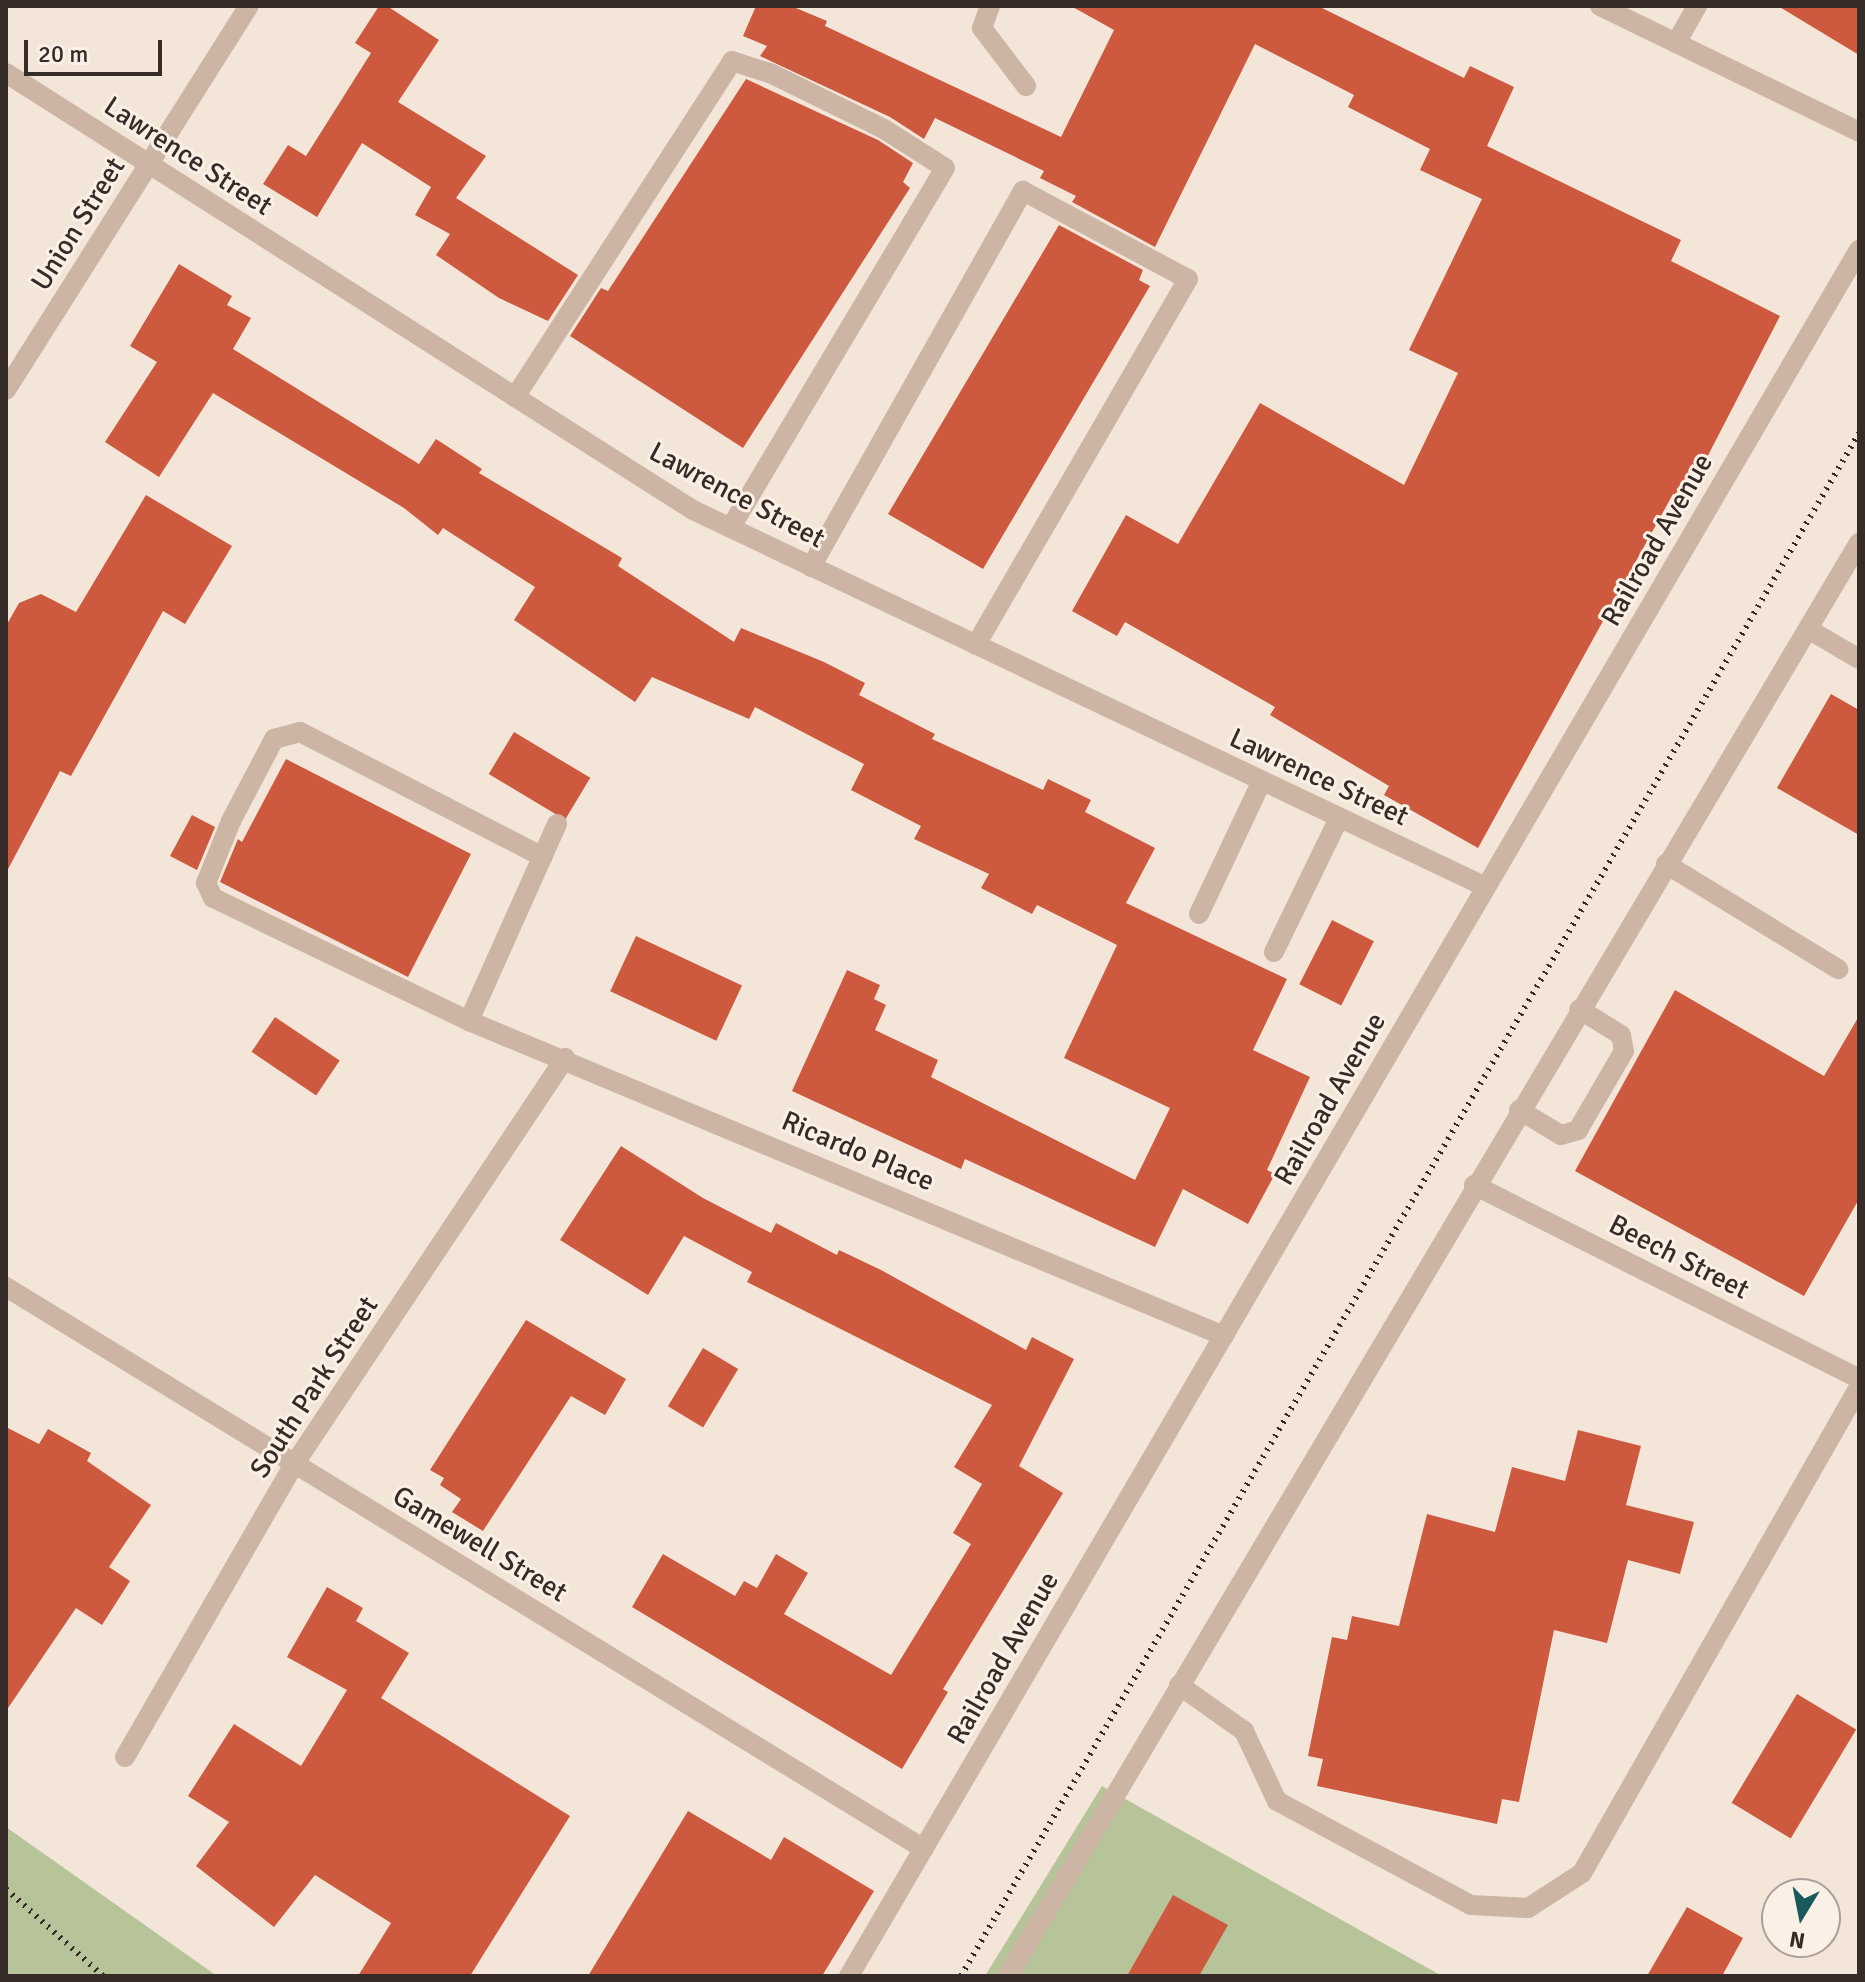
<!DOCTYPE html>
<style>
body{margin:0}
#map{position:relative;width:1865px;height:1982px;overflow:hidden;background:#f3e6d9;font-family:Signika,sans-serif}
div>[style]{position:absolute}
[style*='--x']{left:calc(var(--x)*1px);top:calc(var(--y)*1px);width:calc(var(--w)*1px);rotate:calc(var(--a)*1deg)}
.green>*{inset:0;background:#b7c399}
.building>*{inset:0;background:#cd593e;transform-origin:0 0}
.service>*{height:20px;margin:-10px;padding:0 10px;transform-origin:10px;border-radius:10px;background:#ccb5a5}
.minor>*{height:20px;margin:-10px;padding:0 10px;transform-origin:10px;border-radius:10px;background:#ccb5a5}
.tertiary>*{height:20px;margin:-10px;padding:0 10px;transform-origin:10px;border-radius:10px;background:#ccb5a5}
.rail>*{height:6px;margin-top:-3px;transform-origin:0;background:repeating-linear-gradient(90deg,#372b27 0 2px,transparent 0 8px)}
span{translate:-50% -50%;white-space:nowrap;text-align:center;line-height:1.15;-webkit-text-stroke:6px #faf0e6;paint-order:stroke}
.street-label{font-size:28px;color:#372b27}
.frame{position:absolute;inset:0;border:8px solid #372b27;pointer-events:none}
.north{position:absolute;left:1761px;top:1878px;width:80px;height:80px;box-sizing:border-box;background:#faf0e6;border:2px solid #aca19a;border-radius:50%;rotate:190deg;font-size:22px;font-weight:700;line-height:32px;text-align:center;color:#372b27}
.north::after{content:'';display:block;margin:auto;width:28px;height:36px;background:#1a595b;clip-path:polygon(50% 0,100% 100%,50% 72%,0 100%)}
.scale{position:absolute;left:24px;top:40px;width:138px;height:36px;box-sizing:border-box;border:4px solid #372b27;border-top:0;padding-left:10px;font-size:24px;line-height:28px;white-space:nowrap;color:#372b27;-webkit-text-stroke:6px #faf0e6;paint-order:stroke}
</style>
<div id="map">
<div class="green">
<i style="clip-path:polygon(1102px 1786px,1442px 1976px,985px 1976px)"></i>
<i style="clip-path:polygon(6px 1827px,217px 1976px,6px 1976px)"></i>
</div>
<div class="building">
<i style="clip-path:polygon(379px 6px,387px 6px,439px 40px,398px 102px,486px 156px,456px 198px,578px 275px,548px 321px,499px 298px,436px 255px,450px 234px,415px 215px,431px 187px,362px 143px,317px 217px,263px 184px,288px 145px,306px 156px,371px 53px,355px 43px)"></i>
<i style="clip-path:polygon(756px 6px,791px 6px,827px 21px,825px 26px,1061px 137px,1114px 30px,1071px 6px,1318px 6px,1464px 78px,1470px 66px,1514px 87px,1487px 146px,1681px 240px,1671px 261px,1780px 316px,1685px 500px,1673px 494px,1478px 848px,1384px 795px,1389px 786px,1270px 715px,1275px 707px,1125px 622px,1117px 636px,1072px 611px,1126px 515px,1178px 544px,1260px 403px,1404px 485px,1458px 373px,1409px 350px,1482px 199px,1420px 170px,1430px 149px,1348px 107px,1354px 95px,1255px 44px,1155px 247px,1072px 202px,1076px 196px,1040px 178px,1044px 171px,935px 118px,924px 139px,890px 117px,760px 56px,767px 46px,743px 36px)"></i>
<i style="clip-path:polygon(1778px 6px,1859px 6px,1859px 55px)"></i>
<i style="clip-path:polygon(746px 79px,878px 140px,913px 163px,903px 182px,910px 188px,743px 448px,570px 336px,601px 288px,608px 291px)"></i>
<i style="clip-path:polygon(1059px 225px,1143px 270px,1139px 280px,1150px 286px,983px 569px,888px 514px)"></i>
<i style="clip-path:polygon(179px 264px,232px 296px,227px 305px,251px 318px,233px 349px,419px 464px,436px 439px,482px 469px,479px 473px,622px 558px,618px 566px,734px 642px,741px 628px,824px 662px,865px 683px,859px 695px,935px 734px,932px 739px,1043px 790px,1048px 779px,1091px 800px,1085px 812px,1155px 848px,1126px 903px,1287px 979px,1253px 1050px,1310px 1077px,1267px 1170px,1275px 1174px,1248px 1224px,1183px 1189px,1155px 1247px,965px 1159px,961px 1169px,792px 1091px,847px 970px,880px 985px,874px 999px,886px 1005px,875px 1030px,938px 1060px,931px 1077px,1135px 1180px,1170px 1108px,1064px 1058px,1117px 945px,1037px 905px,1032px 914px,981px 888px,989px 874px,914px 839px,921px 826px,851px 790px,864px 764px,755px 707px,749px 719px,652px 677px,635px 702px,514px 620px,535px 587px,443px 528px,438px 535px,404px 508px,213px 393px,159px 477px,105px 442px,157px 362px,130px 346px)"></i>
<i style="clip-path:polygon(146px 495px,232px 546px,185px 624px,163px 611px,71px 776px,60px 771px,6px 873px,6px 626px,19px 603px,41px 594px,76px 612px)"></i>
<i style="clip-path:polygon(1831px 694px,1859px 710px,1859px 835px,1777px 788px)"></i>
<i style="left:514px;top:732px;width:89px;height:49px;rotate:31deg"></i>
<i style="clip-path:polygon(286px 759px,471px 854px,408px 977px,220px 882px,238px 839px,242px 842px)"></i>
<i style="clip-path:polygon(192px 815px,215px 827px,197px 870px,170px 856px)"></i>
<i style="left:1332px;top:920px;width:47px;height:72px;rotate:27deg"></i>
<i style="left:636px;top:936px;width:117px;height:61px;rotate:25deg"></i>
<i style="clip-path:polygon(1675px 990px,1824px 1076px,1859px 1016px,1859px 1199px,1804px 1296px,1575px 1171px)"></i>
<i style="left:275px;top:1017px;width:78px;height:42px;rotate:34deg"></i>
<i style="clip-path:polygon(621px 1146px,703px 1198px,771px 1233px,776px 1223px,837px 1255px,839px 1250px,881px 1270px,1026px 1350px,1032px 1337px,1074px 1359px,1019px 1466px,1063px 1493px,943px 1689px,948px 1692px,902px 1769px,632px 1607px,663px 1554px,735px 1596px,744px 1581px,757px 1588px,776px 1554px,808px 1573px,784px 1614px,891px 1675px,971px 1544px,953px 1533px,982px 1484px,954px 1467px,992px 1405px,747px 1282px,752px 1272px,684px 1236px,648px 1295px,560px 1240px)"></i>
<i style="clip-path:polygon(526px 1320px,626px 1379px,605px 1415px,571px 1396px,483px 1531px,452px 1512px,461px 1499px,440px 1485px,444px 1478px,430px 1470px)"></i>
<i style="left:703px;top:1348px;width:41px;height:68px;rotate:31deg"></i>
<i style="clip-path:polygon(6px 1427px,39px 1444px,48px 1429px,91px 1453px,87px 1461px,151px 1505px,109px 1567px,130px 1581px,102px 1625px,76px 1608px,6px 1711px)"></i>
<i style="clip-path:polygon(1578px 1430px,1641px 1446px,1626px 1505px,1694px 1522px,1680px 1574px,1628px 1560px,1607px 1643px,1554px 1630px,1519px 1802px,1502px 1799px,1497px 1824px,1317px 1786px,1323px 1759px,1308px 1756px,1332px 1637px,1347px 1640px,1352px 1616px,1399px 1626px,1427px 1514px,1495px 1532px,1512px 1467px,1565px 1481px)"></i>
<i style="clip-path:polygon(327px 1587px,363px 1608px,356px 1621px,409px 1653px,381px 1698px,570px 1816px,470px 1976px,358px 1976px,391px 1923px,315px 1875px,274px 1927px,196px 1866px,229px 1822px,188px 1796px,234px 1724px,301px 1766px,347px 1690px,287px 1657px)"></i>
<i style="left:1797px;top:1694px;width:69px;height:127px;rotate:31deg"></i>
<i style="clip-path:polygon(688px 1811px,771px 1860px,784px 1837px,874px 1891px,822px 1976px,588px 1976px)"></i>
<i style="clip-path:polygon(1173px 1895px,1228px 1925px,1199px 1976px,1127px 1976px)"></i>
<i style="clip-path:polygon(1687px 1907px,1743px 1938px,1722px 1976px,1647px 1976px)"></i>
</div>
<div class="service">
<i style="--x:990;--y:6;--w:23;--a:110"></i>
<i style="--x:982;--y:28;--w:73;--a:52.8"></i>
<i style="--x:1676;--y:43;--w:43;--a:-60.4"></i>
<i style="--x:515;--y:397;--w:400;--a:-57.1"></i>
<i style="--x:732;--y:61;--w:40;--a:18"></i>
<i style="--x:770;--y:73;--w:127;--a:26.2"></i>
<i style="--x:884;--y:129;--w:72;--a:32.6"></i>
<i style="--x:945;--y:168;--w:419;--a:120.8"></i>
<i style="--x:811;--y:567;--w:432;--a:-60.6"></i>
<i style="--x:1023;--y:191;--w:187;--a:28.1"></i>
<i style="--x:1188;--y:279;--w:423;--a:120.1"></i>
<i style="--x:1808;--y:629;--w:59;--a:30.5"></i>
<i style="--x:1666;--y:864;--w:202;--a:31.4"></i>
<i style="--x:1199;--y:914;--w:147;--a:-64.7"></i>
<i style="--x:1274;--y:952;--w:149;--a:-64.1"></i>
<i style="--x:469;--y:1021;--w:284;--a:-154.3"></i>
<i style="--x:213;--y:898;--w:17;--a:-115"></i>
<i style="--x:206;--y:883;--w:67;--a:-68"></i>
<i style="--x:231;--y:821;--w:93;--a:-62.3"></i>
<i style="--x:274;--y:739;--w:27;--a:-15"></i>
<i style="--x:300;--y:732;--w:273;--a:27.2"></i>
<i style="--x:1519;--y:1110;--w:49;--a:30.8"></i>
<i style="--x:1561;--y:1135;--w:18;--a:-16"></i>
<i style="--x:1578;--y:1130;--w:91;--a:-59.8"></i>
<i style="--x:1624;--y:1051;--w:16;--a:-101"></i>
<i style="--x:1621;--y:1035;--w:49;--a:-148.2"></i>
<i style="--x:1179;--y:1685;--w:80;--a:35.3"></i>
<i style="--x:1244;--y:1731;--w:77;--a:64.8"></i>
<i style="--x:1277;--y:1801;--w:220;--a:28.2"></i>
<i style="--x:1471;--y:1905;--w:57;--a:3"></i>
<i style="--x:1528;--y:1908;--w:64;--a:-32.9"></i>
<i style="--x:1582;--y:1873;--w:559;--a:-60.32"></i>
</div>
<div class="minor">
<i style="--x:6;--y:73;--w:814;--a:32.46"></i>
<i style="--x:693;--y:510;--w:878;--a:25.43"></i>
<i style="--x:6;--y:390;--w:454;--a:-57.7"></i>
<i style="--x:557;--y:824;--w:216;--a:114.1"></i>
<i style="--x:469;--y:1021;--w:818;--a:22.65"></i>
<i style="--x:1474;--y:1185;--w:431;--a:26.7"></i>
<i style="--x:6;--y:1287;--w:1076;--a:31.47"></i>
<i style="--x:125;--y:1757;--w:340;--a:-60"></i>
<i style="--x:295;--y:1463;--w:487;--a:-56.3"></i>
<i style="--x:849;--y:1976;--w:2000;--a:-59.67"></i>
<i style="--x:1008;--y:1976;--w:1667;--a:-59.3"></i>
</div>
<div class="tertiary">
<i style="--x:1600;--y:6;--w:288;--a:25.9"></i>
</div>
<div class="rail">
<i style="--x:6;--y:1889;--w:130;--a:41.9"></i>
<i style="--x:961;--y:1976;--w:1785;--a:-59.8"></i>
</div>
<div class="street-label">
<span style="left:188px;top:156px;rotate:33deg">Lawrence Street</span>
<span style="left:78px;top:224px;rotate:-58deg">Union Street</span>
<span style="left:737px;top:495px;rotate:28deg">Lawrence Street</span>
<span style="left:1657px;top:540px;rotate:-60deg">Railroad Avenue</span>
<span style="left:1319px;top:777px;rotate:25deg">Lawrence Street</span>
<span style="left:1330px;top:1099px;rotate:-60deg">Railroad Avenue</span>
<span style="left:858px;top:1151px;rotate:23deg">Ricardo Place</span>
<span style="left:1679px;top:1257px;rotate:27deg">Beech Street</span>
<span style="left:314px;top:1387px;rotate:-57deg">South Park Street</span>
<span style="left:480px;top:1544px;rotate:31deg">Gamewell Street</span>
<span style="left:1003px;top:1658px;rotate:-60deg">Railroad Avenue</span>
</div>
<div class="frame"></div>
<div class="north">N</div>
<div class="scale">20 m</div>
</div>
